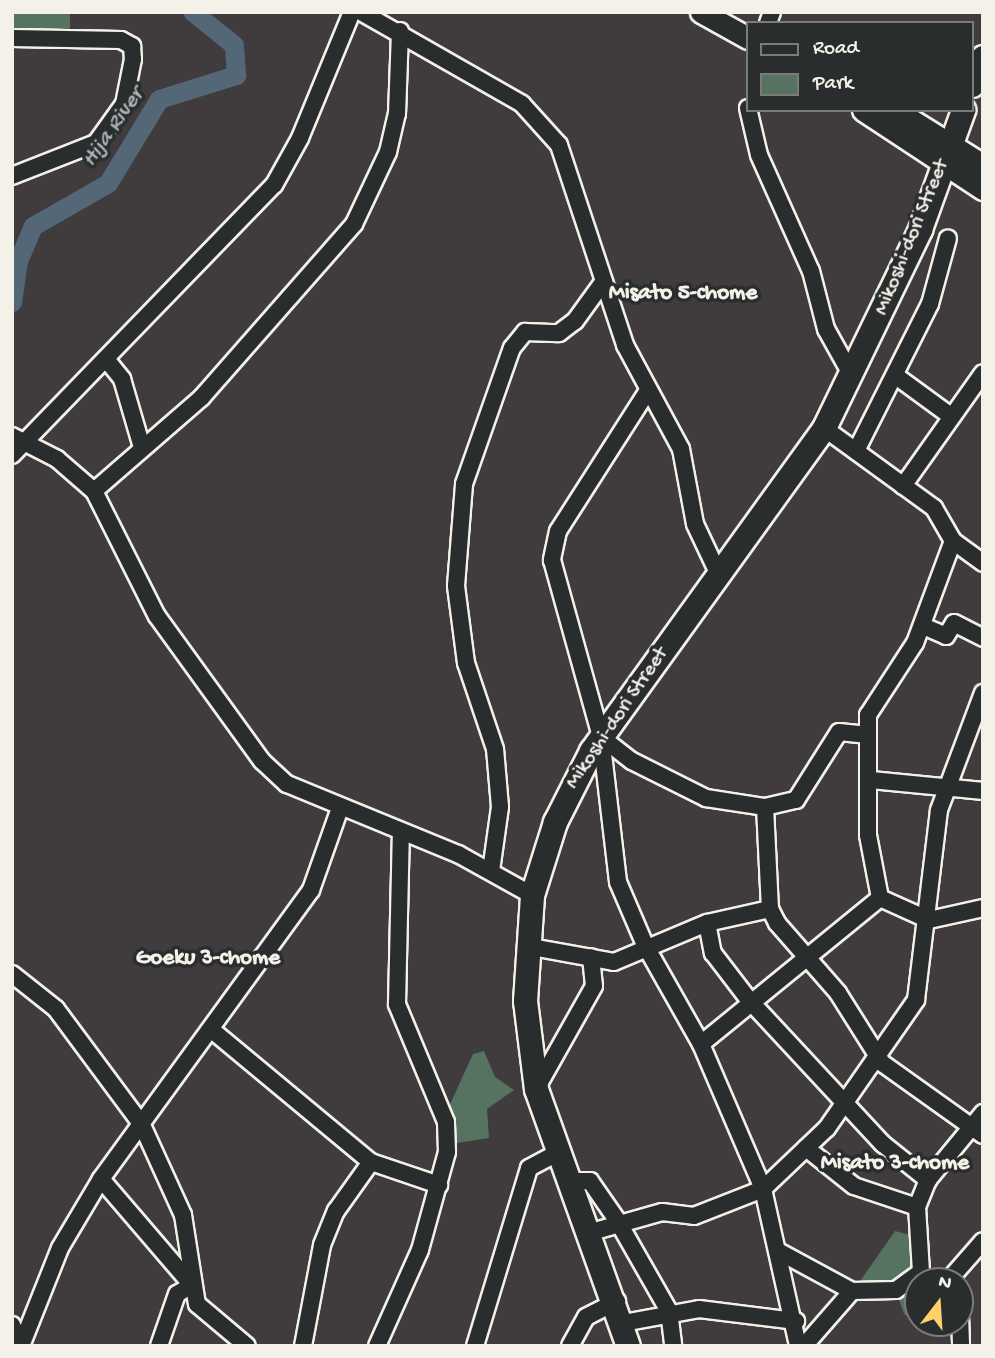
<!DOCTYPE html>
<style>
body{margin:0}
#map{position:relative;width:995px;height:1358px;overflow:hidden;background:#403c3d;font-family:"Gochi Hand",sans-serif}
div>[style]{position:absolute}
[style*='--x']{left:calc(var(--x)*1px);top:calc(var(--y)*1px);width:calc(var(--w)*1px);rotate:calc(var(--a)*1deg)}
.green>*{inset:0;background:#567260;transform-origin:0 0}
.river>*{height:19px;margin:-9.5px;padding:0 9.5px;transform-origin:9.5px;border-radius:9.5px;background:#546777}
.roads{filter:drop-shadow(2px 0 #f4f1e8) drop-shadow(-2px 0 #f4f1e8) drop-shadow(0 2px #f4f1e8) drop-shadow(0 -2px #f4f1e8)}
.minor>*{height:16px;margin:-8px;padding:0 8px;transform-origin:8px;border-radius:8px;background:#2a2d2e}
.major>*{height:21px;margin:-10.5px;padding:0 10.5px;transform-origin:10.5px;border-radius:10.5px;background:#2a2d2e}
.highway>*{height:23px;margin:-11.5px;padding:0 11.5px;transform-origin:11.5px;border-radius:11.5px;background:#2a2d2e}
span{translate:-50% -50%;white-space:nowrap;text-align:center;line-height:1.15;-webkit-text-stroke:7px #2a2d2e;paint-order:stroke}
.street-label{font-size:21px;color:#f4f1e8}
.water-label{font-size:23px;color:#acb3b5;font-style:italic}
.neighbourhood-label{font-size:23px;color:#f4f1e8;font-weight:700}
.frame{position:absolute;inset:0;border:14px solid #f4f1e8;pointer-events:none}
.legend{position:absolute;left:746px;top:21px;width:228px;height:91px;box-sizing:border-box;background:#2a2d2e;border:2px solid #7b7b78;margin:0;padding:9px 12px;list-style:none;font-size:21px;color:#f4f1e8}
.legend li{display:flex;align-items:center;gap:14px;height:35px}
.legend b{width:35px;border:2px solid #7b7b78}
.north{position:absolute;left:904px;top:1267px;width:70px;height:70px;box-sizing:border-box;background:#2a2d2e;border:2px solid #7b7b78;border-radius:50%;rotate:17deg;font-size:19px;font-weight:700;line-height:28px;text-align:center;color:#f4f1e8}
.north::after{content:'';display:block;margin:auto;width:24px;height:32px;background:#ffd166;clip-path:polygon(50% 0,100% 100%,50% 72%,0 100%)}
</style>
<div id="map">
<div class="green">
<i style="left:12px;top:12px;width:58px;height:26px"></i>
<i style="clip-path:polygon(484px 1051px,495px 1077px,514px 1090px,487px 1109px,489px 1138px,450px 1144px,446px 1113px,473px 1054px)"></i>
<i style="clip-path:polygon(895px 1231px,922px 1238px,918px 1270px,895px 1286px,856px 1287px)"></i>
<i style="clip-path:polygon(919px 1278px,923px 1281px,918px 1281px,918px 1322px,904px 1314px,897px 1293px)"></i>
</div>
<div class="river">
<i style="--x:12;--y:302;--w:41;--a:-81.7"></i>
<i style="--x:18;--y:261;--w:38;--a:-67"></i>
<i style="--x:33;--y:226;--w:86;--a:-29.8"></i>
<i style="--x:108;--y:183;--w:98;--a:-58.7"></i>
<i style="--x:159;--y:99;--w:81;--a:-17.3"></i>
<i style="--x:236;--y:75;--w:30;--a:-94"></i>
<i style="--x:234;--y:45;--w:53;--a:-141.2"></i>
</div>
<div class="roads">
<div class="minor">
<i style="--x:361;--y:12;--w:185;--a:29.7"></i>
<i style="--x:522;--y:104;--w:55;--a:47.9"></i>
<i style="--x:559;--y:145;--w:211;--a:71.7"></i>
<i style="--x:625;--y:345;--w:118;--a:61.7"></i>
<i style="--x:681;--y:449;--w:76;--a:79.4"></i>
<i style="--x:695;--y:524;--w:56;--a:64.8"></i>
<i style="--x:768;--y:23;--w:12;--a:-70"></i>
<i style="--x:12;--y:38;--w:109;--a:1.1"></i>
<i style="--x:121;--y:40;--w:13;--a:29"></i>
<i style="--x:132;--y:46;--w:13;--a:86"></i>
<i style="--x:133;--y:59;--w:46;--a:101.3"></i>
<i style="--x:124;--y:104;--w:48;--a:125.7"></i>
<i style="--x:96;--y:143;--w:90;--a:158.6"></i>
<i style="--x:748;--y:108;--w:48;--a:76.8"></i>
<i style="--x:759;--y:155;--w:127;--a:65.9"></i>
<i style="--x:811;--y:271;--w:60;--a:75.5"></i>
<i style="--x:826;--y:329;--w:54;--a:61"></i>
<i style="--x:106;--y:359;--w:26;--a:51"></i>
<i style="--x:122;--y:379;--w:68;--a:73.7"></i>
<i style="--x:896;--y:376;--w:69;--a:36.2"></i>
<i style="--x:647;--y:392;--w:165;--a:122.6"></i>
<i style="--x:558;--y:531;--w:30;--a:102"></i>
<i style="--x:552;--y:560;--w:184;--a:74.5"></i>
<i style="--x:601;--y:737;--w:146;--a:83.3"></i>
<i style="--x:618;--y:882;--w:69;--a:66.8"></i>
<i style="--x:645;--y:945;--w:114;--a:60.5"></i>
<i style="--x:701;--y:1044;--w:158;--a:66.8"></i>
<i style="--x:763;--y:1189;--w:161;--a:77.4"></i>
<i style="--x:824;--y:428;--w:136;--a:36"></i>
<i style="--x:934;--y:508;--w:38;--a:60"></i>
<i style="--x:953;--y:541;--w:37;--a:36"></i>
<i style="--x:12;--y:436;--w:51;--a:27.1"></i>
<i style="--x:57;--y:459;--w:49;--a:40.9"></i>
<i style="--x:94;--y:491;--w:140;--a:63.3"></i>
<i style="--x:157;--y:616;--w:179;--a:54.1"></i>
<i style="--x:262;--y:761;--w:34;--a:43"></i>
<i style="--x:287;--y:784;--w:185;--a:22.3"></i>
<i style="--x:458;--y:854;--w:85;--a:29"></i>
<i style="--x:856;--y:451;--w:165;--a:-63.3"></i>
<i style="--x:930;--y:304;--w:68;--a:-74.7"></i>
<i style="--x:12;--y:455;--w:376;--a:-45.9"></i>
<i style="--x:274;--y:185;--w:54;--a:-61"></i>
<i style="--x:300;--y:138;--w:136;--a:-67.6"></i>
<i style="--x:903;--y:486;--w:138;--a:-54.7"></i>
<i style="--x:94;--y:491;--w:143;--a:-41"></i>
<i style="--x:202;--y:397;--w:230;--a:-48.7"></i>
<i style="--x:354;--y:224;--w:80;--a:-64.7"></i>
<i style="--x:388;--y:152;--w:39;--a:-77"></i>
<i style="--x:397;--y:114;--w:83;--a:-87.9"></i>
<i style="--x:923;--y:626;--w:25;--a:23"></i>
<i style="--x:946;--y:636;--w:15;--a:-58"></i>
<i style="--x:954;--y:623;--w:33;--a:27"></i>
<i style="--x:601;--y:737;--w:39;--a:38"></i>
<i style="--x:632;--y:761;--w:83;--a:26.6"></i>
<i style="--x:706;--y:798;--w:60;--a:8.7"></i>
<i style="--x:765;--y:807;--w:102;--a:87.2"></i>
<i style="--x:770;--y:909;--w:16;--a:63"></i>
<i style="--x:777;--y:923;--w:93;--a:48.9"></i>
<i style="--x:838;--y:993;--w:83;--a:57.8"></i>
<i style="--x:882;--y:1063;--w:124;--a:35.5"></i>
<i style="--x:871;--y:780;--w:113;--a:5.6"></i>
<i style="--x:765;--y:807;--w:32;--a:-13"></i>
<i style="--x:796;--y:800;--w:80;--a:-57.7"></i>
<i style="--x:839;--y:732;--w:27;--a:6"></i>
<i style="--x:491;--y:871;--w:65;--a:-82"></i>
<i style="--x:500;--y:807;--w:58;--a:-94.9"></i>
<i style="--x:495;--y:749;--w:91;--a:-108.6"></i>
<i style="--x:466;--y:663;--w:78;--a:-97.4"></i>
<i style="--x:456;--y:586;--w:102;--a:-85.5"></i>
<i style="--x:464;--y:484;--w:144;--a:-70.6"></i>
<i style="--x:512;--y:348;--w:21;--a:-51"></i>
<i style="--x:525;--y:332;--w:34;--a:2"></i>
<i style="--x:559;--y:333;--w:20;--a:-37"></i>
<i style="--x:575;--y:321;--w:49;--a:-54.1"></i>
<i style="--x:880;--y:898;--w:64;--a:-100.8"></i>
<i style="--x:868;--y:835;--w:120;--a:-90"></i>
<i style="--x:868;--y:715;--w:86;--a:-56.9"></i>
<i style="--x:915;--y:643;--w:109;--a:-69.6"></i>
<i style="--x:707;--y:923;--w:31;--a:79"></i>
<i style="--x:713;--y:953;--w:59;--a:52.5"></i>
<i style="--x:749;--y:1000;--w:197;--a:47.1"></i>
<i style="--x:883;--y:1144;--w:58;--a:38.7"></i>
<i style="--x:526;--y:946;--w:89;--a:10.3"></i>
<i style="--x:614;--y:962;--w:101;--a:-22.8"></i>
<i style="--x:707;--y:923;--w:65;--a:-12.5"></i>
<i style="--x:12;--y:974;--w:56;--a:38.5"></i>
<i style="--x:56;--y:1009;--w:144;--a:53.4"></i>
<i style="--x:142;--y:1125;--w:99;--a:65.5"></i>
<i style="--x:183;--y:1215;--w:90;--a:81.1"></i>
<i style="--x:197;--y:1304;--w:65;--a:40"></i>
<i style="--x:213;--y:1031;--w:205;--a:39.7"></i>
<i style="--x:371;--y:1162;--w:72;--a:18.7"></i>
<i style="--x:701;--y:1044;--w:231;--a:-39.2"></i>
<i style="--x:880;--y:898;--w:54;--a:24.2"></i>
<i style="--x:929;--y:920;--w:55;--a:-12.5"></i>
<i style="--x:536;--y:1089;--w:118;--a:-60.6"></i>
<i style="--x:594;--y:986;--w:29;--a:-96"></i>
<i style="--x:806;--y:1148;--w:61;--a:38.4"></i>
<i style="--x:854;--y:1186;--w:66;--a:18.4"></i>
<i style="--x:101;--y:1179;--w:140;--a:49.4"></i>
<i style="--x:192;--y:1285;--w:17;--a:149"></i>
<i style="--x:177;--y:1294;--w:55;--a:109.1"></i>
<i style="--x:566;--y:1181;--w:24;--a:0"></i>
<i style="--x:590;--y:1181;--w:47;--a:55.3"></i>
<i style="--x:617;--y:1220;--w:105;--a:60.3"></i>
<i style="--x:669;--y:1311;--w:35;--a:83"></i>
<i style="--x:588;--y:1233;--w:77;--a:-15.8"></i>
<i style="--x:662;--y:1212;--w:32;--a:7"></i>
<i style="--x:694;--y:1216;--w:74;--a:-21.4"></i>
<i style="--x:763;--y:1189;--w:88;--a:-43.6"></i>
<i style="--x:827;--y:1128;--w:156;--a:-55.2"></i>
<i style="--x:916;--y:1000;--w:191;--a:-83.1"></i>
<i style="--x:939;--y:810;--w:125;--a:-69.4"></i>
<i style="--x:778;--y:1251;--w:84;--a:28.4"></i>
<i style="--x:852;--y:1291;--w:44;--a:-1.3"></i>
<i style="--x:896;--y:1290;--w:31;--a:-36"></i>
<i style="--x:921;--y:1272;--w:65;--a:-93.5"></i>
<i style="--x:917;--y:1207;--w:29;--a:-68"></i>
<i style="--x:928;--y:1180;--w:87;--a:-50.6"></i>
<i style="--x:948;--y:1281;--w:53;--a:-48.8"></i>
<i style="--x:960;--y:1315;--w:31;--a:88"></i>
<i style="--x:623;--y:1323;--w:77;--a:-10.4"></i>
<i style="--x:699;--y:1309;--w:98;--a:7.1"></i>
<i style="--x:12;--y:1325;--w:23;--a:67"></i>
<i style="--x:21;--y:1346;--w:105;--a:-68.3"></i>
<i style="--x:60;--y:1248;--w:80;--a:-59.3"></i>
<i style="--x:101;--y:1179;--w:357;--a:-54"></i>
<i style="--x:311;--y:890;--w:87;--a:-70.5"></i>
<i style="--x:303;--y:1346;--w:103;--a:-79.3"></i>
<i style="--x:322;--y:1245;--w:37;--a:-68"></i>
<i style="--x:336;--y:1211;--w:60;--a:-54.5"></i>
<i style="--x:377;--y:1346;--w:105;--a:-65.9"></i>
<i style="--x:420;--y:1250;--w:102;--a:-74.6"></i>
<i style="--x:447;--y:1152;--w:30;--a:-92"></i>
<i style="--x:446;--y:1122;--w:128;--a:-112.6"></i>
<i style="--x:397;--y:1004;--w:171;--a:-88.7"></i>
<i style="--x:475;--y:1346;--w:186;--a:-73.1"></i>
<i style="--x:529;--y:1168;--w:30;--a:-28"></i>
<i style="--x:570;--y:1346;--w:33;--a:-61"></i>
<i style="--x:586;--y:1317;--w:35;--a:-27"></i>
<i style="--x:804;--y:1346;--w:73;--a:-48.9"></i>
</div>
<div class="major">
<i style="--x:701;--y:12;--w:54;--a:29"></i>
<i style="--x:863;--y:110;--w:144;--a:33.4"></i>
<i style="--x:895;--y:110;--w:104;--a:32"></i>
</div>
<div class="highway">
<i style="--x:972;--y:85;--w:30;--a:-69"></i>
<i style="--x:628;--y:1346;--w:273;--a:-109.7"></i>
<i style="--x:536;--y:1089;--w:89;--a:-97.1"></i>
<i style="--x:525;--y:1001;--w:106;--a:-86.2"></i>
<i style="--x:532;--y:895;--w:77;--a:-72.5"></i>
<i style="--x:555;--y:822;--w:80;--a:-63.1"></i>
<i style="--x:591;--y:751;--w:398;--a:-54.2"></i>
<i style="--x:824;--y:428;--w:221;--a:-64.2"></i>
<i style="--x:920;--y:229;--w:127;--a:-70.1"></i>
</div>
</div>
<div class="street-label">
<span style="left:913px;top:238px;rotate:-68deg">Mikoshi-dori Street</span>
<span style="left:618px;top:719px;rotate:-56deg">Mikoshi-dori Street</span>
</div>
<div class="water-label">
<span style="left:114px;top:128px;rotate:-55deg">Hija River</span>
</div>
<div class="neighbourhood-label">
<span style="left:683px;top:294px">Misato 5-chome</span>
<span style="left:208px;top:959px">Goeku 3-chome</span>
<span style="left:895px;top:1164px">Misato 3-chome</span>
</div>
<div class="frame"></div>
<ul class="legend">
<li><b style="height:9px;background:#2a2d2e"></b>Road</li>
<li><b style="height:19px;background:#567260"></b>Park</li>
</ul>
<div class="north">N</div>
</div>
